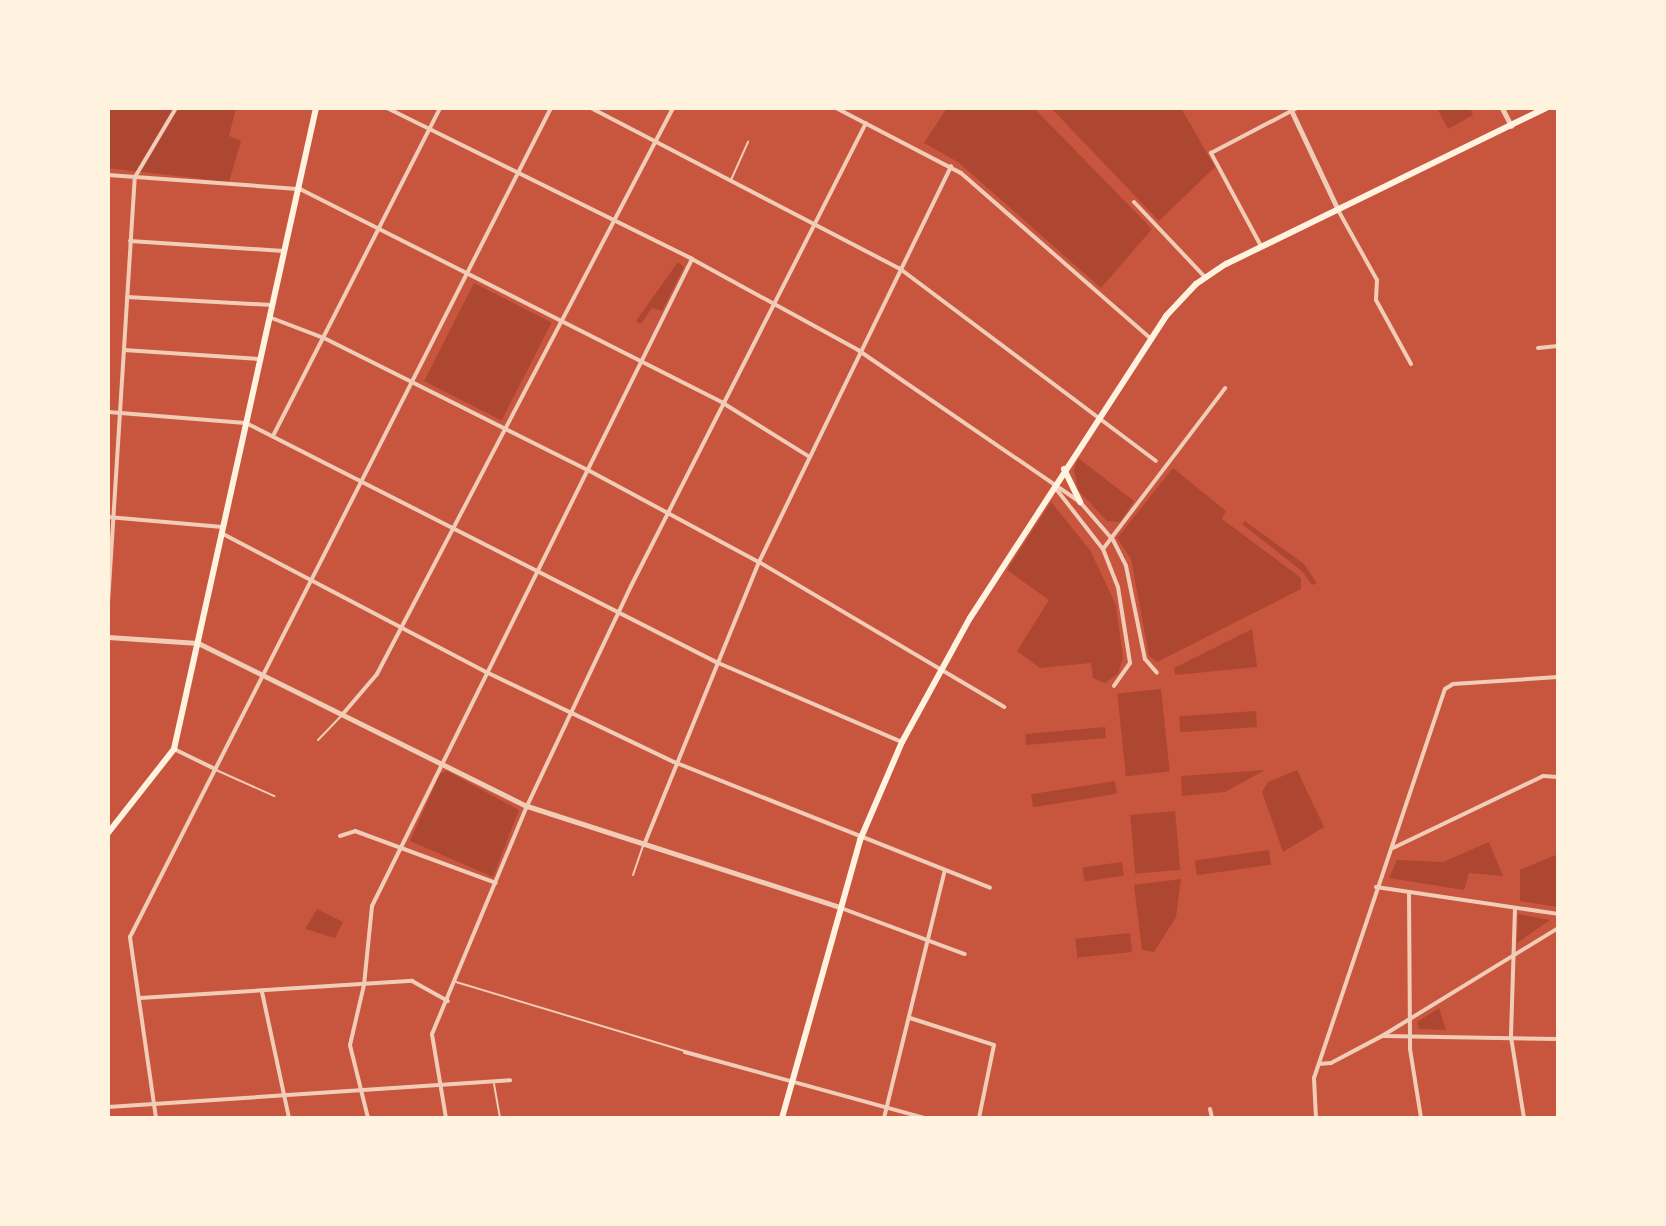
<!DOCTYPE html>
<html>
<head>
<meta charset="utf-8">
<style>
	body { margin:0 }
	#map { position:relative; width:1666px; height:1226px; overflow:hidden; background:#c8553d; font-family:"PT Sans Narrow",sans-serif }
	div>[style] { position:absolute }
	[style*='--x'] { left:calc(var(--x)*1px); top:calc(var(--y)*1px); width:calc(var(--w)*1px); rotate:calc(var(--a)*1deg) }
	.green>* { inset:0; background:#ae4732; transform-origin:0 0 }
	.service>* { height:2px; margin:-1px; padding:0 1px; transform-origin:1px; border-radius:1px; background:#f1ccb7 }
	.minor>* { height:4px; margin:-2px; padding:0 2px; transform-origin:2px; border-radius:2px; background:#f1ccb7 }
	.tertiary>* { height:5px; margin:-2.5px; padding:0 2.5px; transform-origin:2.5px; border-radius:2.5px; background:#f1ccb7 }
	.secondary>* { height:6px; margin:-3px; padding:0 3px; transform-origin:3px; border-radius:3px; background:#fff3e0 }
	.primary>* { height:6px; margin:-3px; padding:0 3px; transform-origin:3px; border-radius:3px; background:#fff3e0 }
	span { translate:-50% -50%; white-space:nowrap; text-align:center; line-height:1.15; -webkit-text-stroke:8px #fff3e0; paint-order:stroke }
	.frame { position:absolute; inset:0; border:110px solid #fff3e0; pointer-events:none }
</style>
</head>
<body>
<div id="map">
	<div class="green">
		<i style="clip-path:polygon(108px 108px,236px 108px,229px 136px,241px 141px,229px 182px,108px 168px)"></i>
		<i style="clip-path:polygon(947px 108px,1034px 108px,1152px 229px,1101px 288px,958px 162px,924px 143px)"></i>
		<i style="clip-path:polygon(1051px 108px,1181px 108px,1215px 167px,1159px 221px)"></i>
		<i style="clip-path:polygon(1437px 108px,1470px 108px,1473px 115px,1448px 129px)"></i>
		<i style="clip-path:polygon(678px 262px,684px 267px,662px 311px,652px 308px,641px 324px,636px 321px)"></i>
		<i style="left:474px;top:283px;width:87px;height:110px;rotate:27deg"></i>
		<i style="clip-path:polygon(1078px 458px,1134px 501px,1120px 522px,1107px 521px,1078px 490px,1074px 470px)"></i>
		<i style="clip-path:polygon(1173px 468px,1226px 511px,1222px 519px,1301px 578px,1301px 589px,1157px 662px,1149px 656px,1131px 559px,1117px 538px)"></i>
		<i style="clip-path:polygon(1051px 502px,1090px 550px,1116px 605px,1123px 658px,1118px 674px,1105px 683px,1093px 678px,1091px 663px,1040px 668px,1017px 651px,1049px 600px,1007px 570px)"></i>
		<i style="clip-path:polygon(1245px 521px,1304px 564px,1317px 583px,1312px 585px,1303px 572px,1242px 524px)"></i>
		<i style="clip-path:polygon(1252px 629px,1257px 667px,1175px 675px,1174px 668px)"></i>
		<i style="left:1161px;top:689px;width:83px;height:44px;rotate:84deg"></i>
		<i style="left:1256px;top:711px;width:16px;height:77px;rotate:86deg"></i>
		<i style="left:1105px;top:727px;width:11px;height:80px;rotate:85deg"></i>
		<i style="clip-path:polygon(1265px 770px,1225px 792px,1182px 796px,1181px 776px)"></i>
		<i style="clip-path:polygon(1297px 770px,1324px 827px,1283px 852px,1262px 792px,1268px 782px)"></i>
		<i style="clip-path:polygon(447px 771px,519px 810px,493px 877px,410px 841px,440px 774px)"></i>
		<i style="left:1115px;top:781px;width:13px;height:85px;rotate:81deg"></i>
		<i style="left:1175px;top:811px;width:59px;height:45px;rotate:85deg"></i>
		<i style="clip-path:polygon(1489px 842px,1503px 876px,1469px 873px,1464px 890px,1389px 878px,1397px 860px,1443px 862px)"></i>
		<i style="left:1269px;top:850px;width:15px;height:75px;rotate:82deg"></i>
		<i style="clip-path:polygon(1558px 854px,1558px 907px,1520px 901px,1520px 870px)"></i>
		<i style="left:1122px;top:862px;width:14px;height:40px;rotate:82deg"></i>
		<i style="clip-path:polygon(1181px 879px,1176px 917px,1154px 952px,1142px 950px,1134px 885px)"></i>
		<i style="clip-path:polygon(317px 909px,343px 922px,335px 938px,305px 929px)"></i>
		<i style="clip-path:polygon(1518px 914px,1550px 920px,1517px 943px)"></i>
		<i style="left:1130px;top:933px;width:19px;height:55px;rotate:84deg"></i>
		<i style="clip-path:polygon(1439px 1008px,1446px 1030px,1419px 1029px,1417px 1022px)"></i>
	</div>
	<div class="service">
		<i style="--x:731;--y:180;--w:42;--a:-65.9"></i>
		<i style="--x:318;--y:740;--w:33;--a:-46"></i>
		<i style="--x:216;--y:770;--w:64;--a:24.1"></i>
		<i style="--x:633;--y:875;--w:31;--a:-71"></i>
		<i style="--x:456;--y:982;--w:239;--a:16.8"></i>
		<i style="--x:494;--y:1084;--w:35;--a:80"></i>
	</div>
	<div class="minor">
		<i style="--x:387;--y:108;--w:340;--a:26.3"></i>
		<i style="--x:692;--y:259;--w:189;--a:28.7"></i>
		<i style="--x:858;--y:350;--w:269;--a:34.4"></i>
		<i style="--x:1080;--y:502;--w:50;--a:49"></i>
		<i style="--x:1113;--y:540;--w:29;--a:63"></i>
		<i style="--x:1126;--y:566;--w:95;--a:78.5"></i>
		<i style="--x:1145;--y:659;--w:18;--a:49"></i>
		<i style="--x:591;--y:108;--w:347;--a:27.5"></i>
		<i style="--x:899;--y:268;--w:321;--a:36.9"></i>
		<i style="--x:836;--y:108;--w:141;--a:27.5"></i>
		<i style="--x:961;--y:173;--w:252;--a:41.1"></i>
		<i style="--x:108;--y:175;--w:193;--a:4.2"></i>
		<i style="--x:300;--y:189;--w:474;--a:26.8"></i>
		<i style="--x:723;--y:403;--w:100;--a:31.9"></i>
		<i style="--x:1134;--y:202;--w:103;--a:46.6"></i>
		<i style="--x:1338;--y:210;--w:80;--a:60.9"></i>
		<i style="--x:1377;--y:280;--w:20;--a:93"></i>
		<i style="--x:1376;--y:300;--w:73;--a:61.3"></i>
		<i style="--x:130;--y:241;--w:154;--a:3.7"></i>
		<i style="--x:1261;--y:246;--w:106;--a:-118.3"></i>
		<i style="--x:1211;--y:153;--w:97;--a:-27.6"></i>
		<i style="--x:127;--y:297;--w:145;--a:3.2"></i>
		<i style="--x:269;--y:317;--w:59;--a:20.9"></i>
		<i style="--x:324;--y:338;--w:293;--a:26.6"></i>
		<i style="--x:586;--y:469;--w:196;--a:28.3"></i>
		<i style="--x:759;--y:562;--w:285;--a:30.6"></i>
		<i style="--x:1538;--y:348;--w:20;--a:-6"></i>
		<i style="--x:124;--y:350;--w:137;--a:3.8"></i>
		<i style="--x:108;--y:412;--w:138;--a:4.6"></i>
		<i style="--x:246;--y:423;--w:527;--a:26.95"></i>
		<i style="--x:716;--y:662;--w:202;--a:23.3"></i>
		<i style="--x:274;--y:434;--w:366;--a:-63"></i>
		<i style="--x:1057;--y:490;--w:75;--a:52.1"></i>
		<i style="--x:1103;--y:549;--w:41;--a:68.5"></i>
		<i style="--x:1118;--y:587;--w:77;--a:81"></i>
		<i style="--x:1130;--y:663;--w:28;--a:125"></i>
		<i style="--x:108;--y:517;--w:115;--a:5"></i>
		<i style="--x:223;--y:534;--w:297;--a:27.7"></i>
		<i style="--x:486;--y:672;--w:208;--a:25.6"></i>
		<i style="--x:674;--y:762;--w:340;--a:21.7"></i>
		<i style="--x:1103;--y:549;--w:202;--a:-52.8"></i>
		<i style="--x:108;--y:603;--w:427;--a:-86.4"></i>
		<i style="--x:135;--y:177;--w:80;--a:-59.3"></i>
		<i style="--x:342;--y:715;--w:54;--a:-49.5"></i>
		<i style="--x:377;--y:674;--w:639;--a:-62.39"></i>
		<i style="--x:174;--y:749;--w:46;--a:26"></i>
		<i style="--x:340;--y:836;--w:16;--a:-18"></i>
		<i style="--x:355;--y:831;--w:150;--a:20.2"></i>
		<i style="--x:644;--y:845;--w:305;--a:-67.9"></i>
		<i style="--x:759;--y:562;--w:440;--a:-64.1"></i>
		<i style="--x:1393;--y:848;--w:166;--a:-25.6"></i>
		<i style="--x:1543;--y:776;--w:15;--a:4"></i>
		<i style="--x:1376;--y:887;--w:184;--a:8.4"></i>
		<i style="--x:1409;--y:894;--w:155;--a:89.6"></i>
		<i style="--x:1410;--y:1049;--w:70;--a:80.9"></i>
		<i style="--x:841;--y:908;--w:132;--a:20.4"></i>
		<i style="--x:1515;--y:908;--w:129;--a:91.8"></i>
		<i style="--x:1511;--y:1037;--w:82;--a:80.9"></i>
		<i style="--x:262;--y:992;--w:129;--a:77.9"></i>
		<i style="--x:140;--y:998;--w:273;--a:-3.6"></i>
		<i style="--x:412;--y:981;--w:41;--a:29.1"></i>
		<i style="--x:910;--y:1018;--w:88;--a:17.8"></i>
		<i style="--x:994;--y:1045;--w:75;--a:101.6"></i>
		<i style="--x:1384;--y:1036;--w:174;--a:1"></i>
		<i style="--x:685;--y:1052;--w:249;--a:15.4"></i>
		<i style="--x:1319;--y:1064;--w:12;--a:-5"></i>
		<i style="--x:1331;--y:1063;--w:58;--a:-27.9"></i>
		<i style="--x:1382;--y:1036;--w:206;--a:-31.5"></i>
		<i style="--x:108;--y:1107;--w:403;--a:-3.8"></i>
		<i style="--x:1210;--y:1109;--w:9;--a:77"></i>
		<i style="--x:156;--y:1118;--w:183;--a:-98.2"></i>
		<i style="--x:130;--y:937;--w:930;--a:-63.08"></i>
		<i style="--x:368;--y:1118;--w:75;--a:-103.9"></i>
		<i style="--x:350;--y:1045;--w:62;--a:-76.9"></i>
		<i style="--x:364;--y:985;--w:79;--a:-84.2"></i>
		<i style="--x:372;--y:906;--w:722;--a:-63.68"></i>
		<i style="--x:446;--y:1118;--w:85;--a:-99.5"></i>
		<i style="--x:432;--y:1034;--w:247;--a:-67.4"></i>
		<i style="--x:527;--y:806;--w:243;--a:-64.7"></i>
		<i style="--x:631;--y:586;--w:519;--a:-63.09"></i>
		<i style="--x:884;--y:1118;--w:255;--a:-76.2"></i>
		<i style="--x:1316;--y:1118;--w:40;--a:-92.9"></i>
		<i style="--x:1314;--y:1078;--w:410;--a:-71.4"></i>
		<i style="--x:1445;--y:689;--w:9;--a:-32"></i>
		<i style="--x:1453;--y:684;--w:105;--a:-3.8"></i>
	</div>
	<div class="tertiary">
		<i style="--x:1290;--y:108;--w:113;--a:64.8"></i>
		<i style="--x:1502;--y:108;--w:20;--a:63"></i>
		<i style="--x:108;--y:637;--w:90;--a:3.8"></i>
		<i style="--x:198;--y:643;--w:367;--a:26.4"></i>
		<i style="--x:527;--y:806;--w:328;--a:17.9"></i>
	</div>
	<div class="secondary">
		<i style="--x:108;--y:833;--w:107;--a:-51.8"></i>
		<i style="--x:174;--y:749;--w:657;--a:-77.51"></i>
	</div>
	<div class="primary">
		<i style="--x:1064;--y:469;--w:37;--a:64"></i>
		<i style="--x:782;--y:1118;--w:289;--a:-74.3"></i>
		<i style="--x:860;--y:840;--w:107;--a:-66.8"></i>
		<i style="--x:902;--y:742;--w:141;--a:-61.3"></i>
		<i style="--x:970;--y:618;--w:360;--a:-57"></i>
		<i style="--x:1166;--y:316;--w:44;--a:-46.8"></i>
		<i style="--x:1196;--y:284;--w:36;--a:-34"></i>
		<i style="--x:1226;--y:264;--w:356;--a:-26"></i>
	</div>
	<div class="frame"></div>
</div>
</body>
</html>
